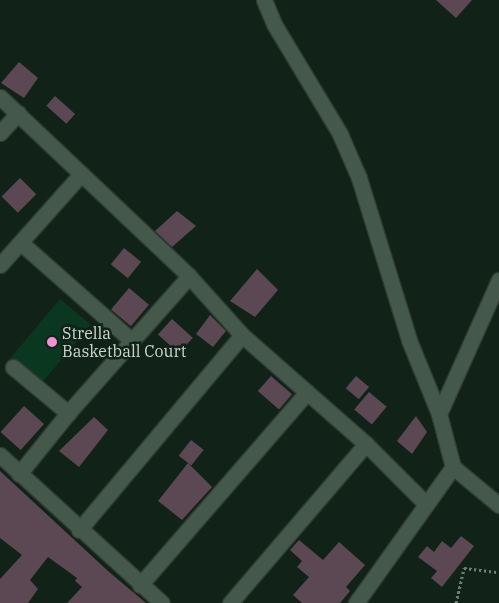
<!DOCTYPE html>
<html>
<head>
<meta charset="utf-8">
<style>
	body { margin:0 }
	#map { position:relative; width:499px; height:603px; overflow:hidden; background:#112218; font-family:"IBM Plex Serif",serif }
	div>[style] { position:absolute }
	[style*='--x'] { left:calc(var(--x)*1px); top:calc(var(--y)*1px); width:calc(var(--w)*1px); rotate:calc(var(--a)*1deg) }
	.green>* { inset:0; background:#093720; transform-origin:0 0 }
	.building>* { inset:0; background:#5b4853; transform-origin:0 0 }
	.path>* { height:3px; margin-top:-1.5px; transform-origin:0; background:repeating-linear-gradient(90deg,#707e75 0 2.5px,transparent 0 5px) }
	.roads { filter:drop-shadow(1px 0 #313c34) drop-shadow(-1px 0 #313c34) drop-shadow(0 1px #313c34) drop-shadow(0 -1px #313c34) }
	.minor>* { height:15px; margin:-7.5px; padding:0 7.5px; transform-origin:7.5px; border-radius:7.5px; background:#45584c }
	.dots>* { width:14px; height:14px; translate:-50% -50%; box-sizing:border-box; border:2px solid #112218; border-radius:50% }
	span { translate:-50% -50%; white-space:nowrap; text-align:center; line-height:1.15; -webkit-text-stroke:5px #112218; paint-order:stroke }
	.poi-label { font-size:16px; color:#cbd6ce }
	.left { translate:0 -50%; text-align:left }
</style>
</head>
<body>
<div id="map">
	<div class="green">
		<i style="left:60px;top:299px;width:40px;height:77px;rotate:40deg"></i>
	</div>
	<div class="building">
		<i style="clip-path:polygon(436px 0,472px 0,456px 18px)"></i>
		<i style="clip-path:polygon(19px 62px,38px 78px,24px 98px,1px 83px)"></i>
		<i style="left:55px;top:96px;width:27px;height:13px;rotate:42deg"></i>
		<i style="left:20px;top:178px;width:23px;height:26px;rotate:45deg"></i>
		<i style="clip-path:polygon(177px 211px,196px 226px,172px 247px,155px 231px)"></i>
		<i style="left:124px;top:248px;width:22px;height:21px;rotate:39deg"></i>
		<i style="clip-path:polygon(257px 269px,278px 290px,255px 317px,230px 301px)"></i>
		<i style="left:129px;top:288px;width:26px;height:28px;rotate:40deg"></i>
		<i style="clip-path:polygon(210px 315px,226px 331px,213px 347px,196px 334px)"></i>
		<i style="left:172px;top:319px;width:28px;height:21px;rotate:42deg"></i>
		<i style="left:271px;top:376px;width:28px;height:20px;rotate:41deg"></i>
		<i style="left:356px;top:376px;width:17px;height:16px;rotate:40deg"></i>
		<i style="left:369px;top:392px;width:23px;height:23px;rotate:40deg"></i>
		<i style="left:24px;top:406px;width:27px;height:35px;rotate:42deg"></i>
		<i style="clip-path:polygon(416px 416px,427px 432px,412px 454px,397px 441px)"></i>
		<i style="clip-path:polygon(94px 417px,108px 430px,79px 467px,59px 451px)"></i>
		<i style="left:191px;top:440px;width:16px;height:20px;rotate:38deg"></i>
		<i style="clip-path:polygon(188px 463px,212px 487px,182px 520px,158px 501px)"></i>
		<i style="clip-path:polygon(0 471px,108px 571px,146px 603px,67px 603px,82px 587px,75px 581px,77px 578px,48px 557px,30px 580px,38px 589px,28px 603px,0 603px,0 579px,22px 555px,0 538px)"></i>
		<i style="clip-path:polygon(461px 536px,474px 546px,442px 587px,431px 578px,437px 571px,418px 557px,427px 546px,434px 552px,442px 541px,451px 548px)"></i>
		<i style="clip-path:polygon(299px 540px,323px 560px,339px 542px,365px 565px,346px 587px,350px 591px,340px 603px,302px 603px,293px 595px,309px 577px,297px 567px,302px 561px,290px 550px)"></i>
	</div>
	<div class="path">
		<i style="--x:456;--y:603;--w:36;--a:-77"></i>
		<i style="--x:464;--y:568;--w:35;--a:7"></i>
	</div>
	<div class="roads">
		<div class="minor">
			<i style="--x:264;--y:0;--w:26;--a:67"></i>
			<i style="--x:274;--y:24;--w:128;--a:59"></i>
			<i style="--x:340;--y:134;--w:48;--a:66.6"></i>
			<i style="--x:359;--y:178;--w:170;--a:72.8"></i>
			<i style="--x:409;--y:340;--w:80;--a:67.9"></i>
			<i style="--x:439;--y:414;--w:55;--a:75.2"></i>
			<i style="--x:0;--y:97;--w:260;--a:43.4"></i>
			<i style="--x:189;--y:276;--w:79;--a:48.1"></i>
			<i style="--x:242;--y:335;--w:165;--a:41.3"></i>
			<i style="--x:366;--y:444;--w:85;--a:45"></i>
			<i style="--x:0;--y:133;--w:27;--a:-48"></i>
			<i style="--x:21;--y:243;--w:148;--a:41.4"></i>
			<i style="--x:0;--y:265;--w:122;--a:-48.3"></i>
			<i style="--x:13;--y:367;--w:72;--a:39.9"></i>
			<i style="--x:439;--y:414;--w:147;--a:-65.9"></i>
			<i style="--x:0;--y:455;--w:219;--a:42.4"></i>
			<i style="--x:453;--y:467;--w:60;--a:39.6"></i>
			<i style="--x:19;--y:474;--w:78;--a:-51.2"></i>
			<i style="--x:68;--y:413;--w:183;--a:-48.5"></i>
			<i style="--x:79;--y:530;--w:254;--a:-50.1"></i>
			<i style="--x:140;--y:585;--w:255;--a:-49.1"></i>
			<i style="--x:230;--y:603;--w:209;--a:-49.5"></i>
			<i style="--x:356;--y:603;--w:167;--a:-54.5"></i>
		</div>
	</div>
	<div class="dots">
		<i style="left:52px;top:342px;background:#f491d3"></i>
	</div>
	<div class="poi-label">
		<span class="left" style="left:62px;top:342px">Strella<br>Basketball Court</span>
	</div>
</div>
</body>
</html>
